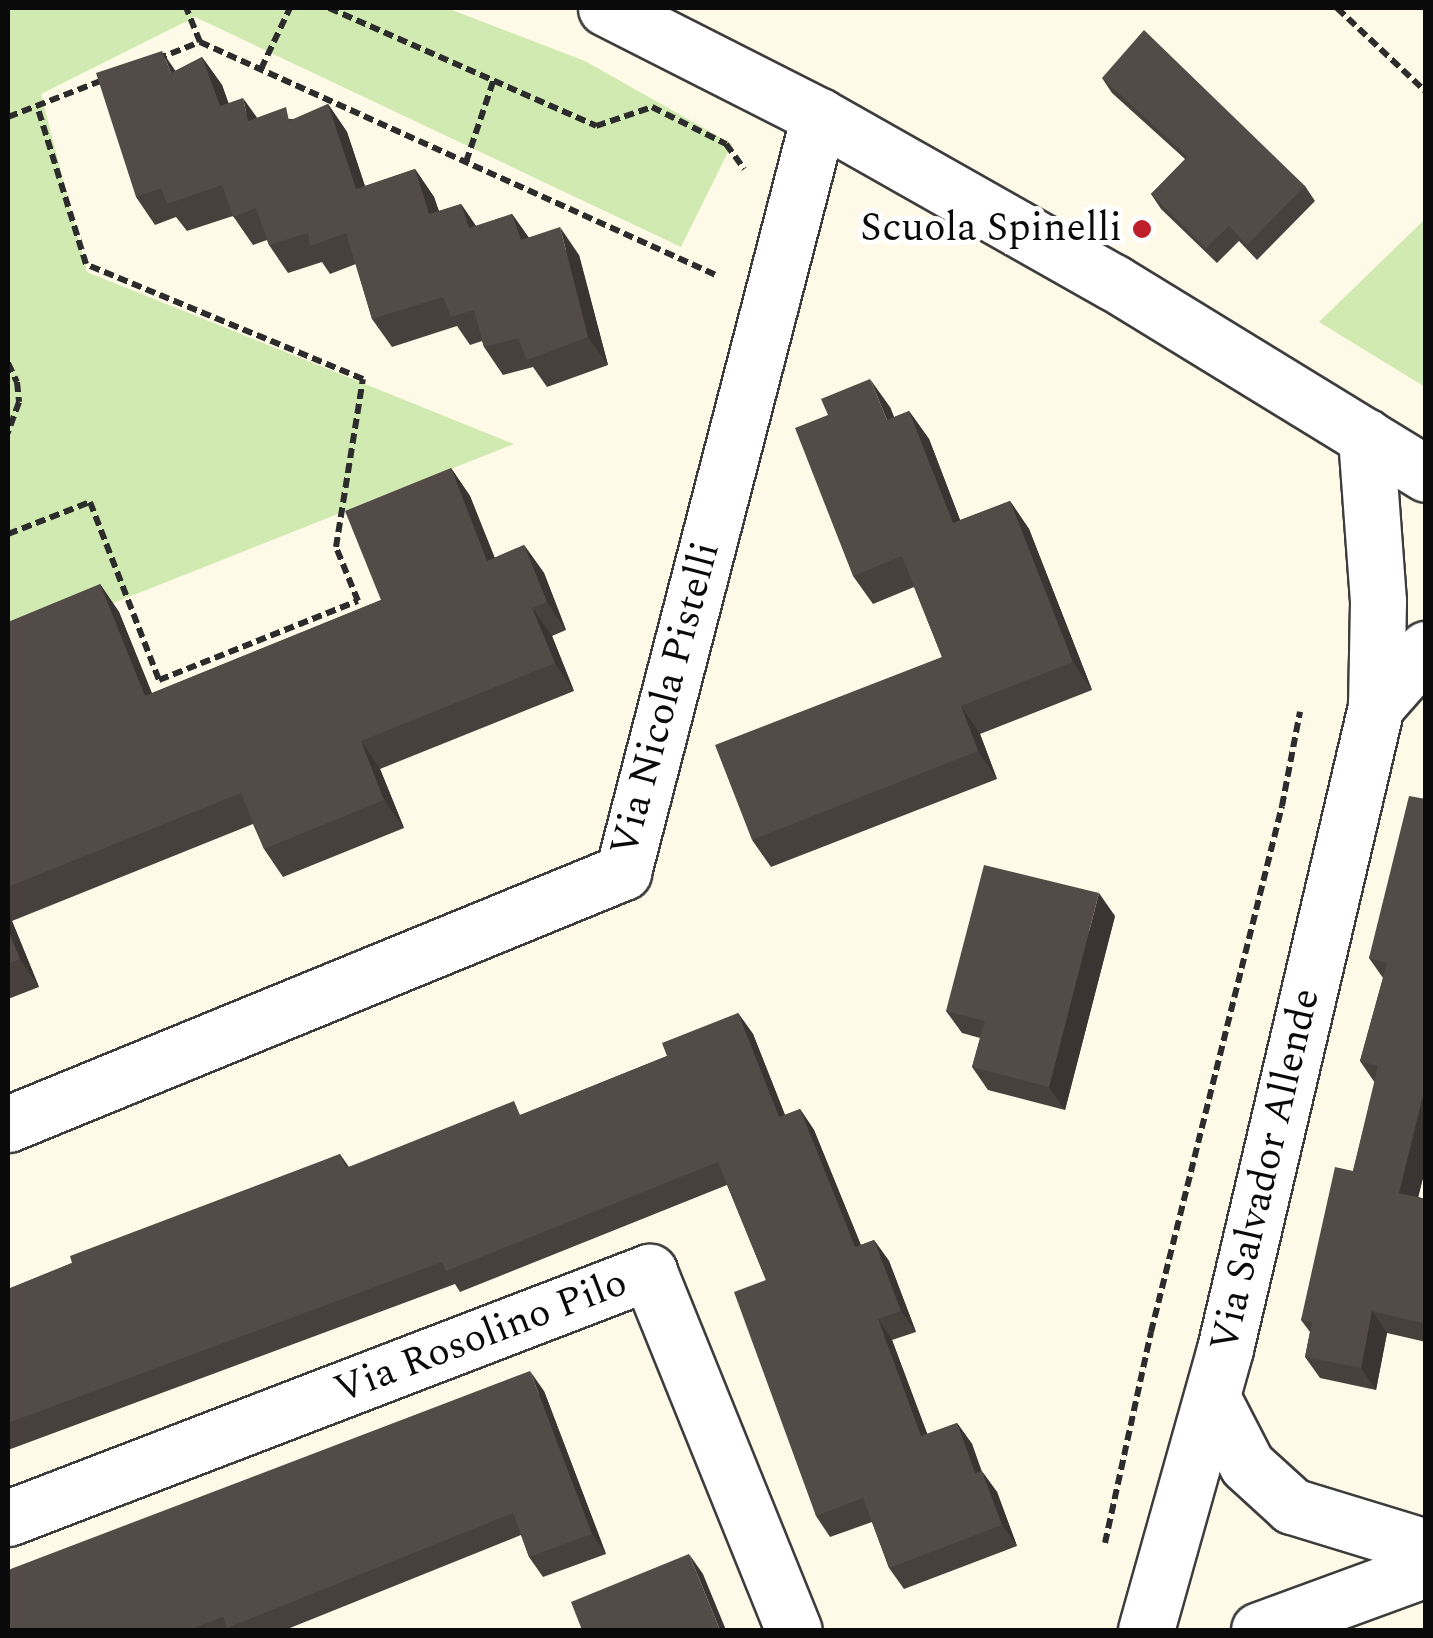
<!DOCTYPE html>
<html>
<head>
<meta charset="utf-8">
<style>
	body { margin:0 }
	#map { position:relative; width:1433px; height:1638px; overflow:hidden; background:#fffae8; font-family:Spectral,serif }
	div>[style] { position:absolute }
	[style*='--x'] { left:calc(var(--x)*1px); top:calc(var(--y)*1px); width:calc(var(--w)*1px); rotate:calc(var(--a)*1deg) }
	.green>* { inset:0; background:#d1eab1 }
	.path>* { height:6px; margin-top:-3px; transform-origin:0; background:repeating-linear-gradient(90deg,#2c2c2c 0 10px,transparent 0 15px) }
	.roads { filter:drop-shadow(2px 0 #3d3d3d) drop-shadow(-2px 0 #3d3d3d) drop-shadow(0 2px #3d3d3d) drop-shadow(0 -2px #3d3d3d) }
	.minor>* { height:55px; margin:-27.5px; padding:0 27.5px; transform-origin:27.5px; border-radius:27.5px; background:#fff }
	.wall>* { inset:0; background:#47403d }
	.shaded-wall>* { inset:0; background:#3a3432 }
	.building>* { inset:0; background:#534b47 }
	.dots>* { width:28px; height:28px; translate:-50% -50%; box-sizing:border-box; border:5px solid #fff; border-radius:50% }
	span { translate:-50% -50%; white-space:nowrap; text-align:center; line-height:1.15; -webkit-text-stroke:10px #fff; paint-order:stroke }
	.poi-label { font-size:40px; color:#0a0a0a }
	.right { translate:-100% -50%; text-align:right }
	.street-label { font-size:40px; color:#0a0a0a }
	.frame { position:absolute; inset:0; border:10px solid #0a0a0a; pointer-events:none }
</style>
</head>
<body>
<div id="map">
	<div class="green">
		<i style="clip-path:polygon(8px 8px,447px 8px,585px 61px,732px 144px,681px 247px,195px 17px,41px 94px,87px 272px,514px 444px,8px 645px)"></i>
		<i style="clip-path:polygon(1425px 219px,1425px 387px,1319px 322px)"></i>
	</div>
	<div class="path">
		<i style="--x:329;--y:8;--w:292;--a:23.8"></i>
		<i style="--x:596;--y:126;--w:59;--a:-18.7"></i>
		<i style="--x:652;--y:107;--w:83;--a:26.6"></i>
		<i style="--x:726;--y:144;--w:31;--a:54"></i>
		<i style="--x:1337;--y:8;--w:122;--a:43.3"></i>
		<i style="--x:200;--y:42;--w:566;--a:24.3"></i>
		<i style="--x:157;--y:59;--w:46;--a:-21.6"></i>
		<i style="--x:200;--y:42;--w:37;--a:-112"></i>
		<i style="--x:261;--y:69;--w:68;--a:-64.6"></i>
		<i style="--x:8;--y:117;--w:102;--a:-21.3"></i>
		<i style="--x:466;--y:162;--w:88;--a:-71.4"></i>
		<i style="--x:8;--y:363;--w:21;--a:65"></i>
		<i style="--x:17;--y:382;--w:20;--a:84"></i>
		<i style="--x:19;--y:402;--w:33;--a:110"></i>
		<i style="--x:8;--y:534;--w:88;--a:-21.3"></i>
		<i style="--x:90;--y:502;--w:191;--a:68.8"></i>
		<i style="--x:159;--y:680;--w:214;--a:-21.7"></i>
		<i style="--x:358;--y:601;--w:58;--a:-112.2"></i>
		<i style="--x:336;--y:547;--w:170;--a:-80.9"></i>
		<i style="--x:363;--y:379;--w:300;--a:-157.5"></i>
		<i style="--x:86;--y:264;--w:165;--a:-107.2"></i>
		<i style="--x:1105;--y:1543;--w:216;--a:-77.7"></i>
		<i style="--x:1151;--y:1332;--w:542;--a:-76.02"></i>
		<i style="--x:1282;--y:806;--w:96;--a:-79.2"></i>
	</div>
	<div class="roads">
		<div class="minor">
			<i style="--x:606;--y:8;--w:239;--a:26.9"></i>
			<i style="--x:819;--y:116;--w:338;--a:29.5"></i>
			<i style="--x:1113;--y:282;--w:367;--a:31.5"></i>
			<i style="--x:1376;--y:706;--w:76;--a:-48.7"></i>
			<i style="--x:8;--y:1124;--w:665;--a:-22.28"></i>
			<i style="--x:623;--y:872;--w:781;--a:-75.47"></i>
			<i style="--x:1212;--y:1397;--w:76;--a:62.8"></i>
			<i style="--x:1247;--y:1465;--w:61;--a:42.3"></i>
			<i style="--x:1292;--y:1506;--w:140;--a:17"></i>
			<i style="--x:8;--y:1518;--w:687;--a:-21"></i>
			<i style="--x:649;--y:1272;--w:386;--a:68"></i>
			<i style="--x:1146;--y:1630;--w:292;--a:-74.3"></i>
			<i style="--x:1225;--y:1349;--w:660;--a:-76.78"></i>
			<i style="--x:1376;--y:706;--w:105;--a:-88.9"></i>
			<i style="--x:1378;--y:601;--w:165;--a:-94.2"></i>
			<i style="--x:1259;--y:1630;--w:178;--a:-20.1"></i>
		</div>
	</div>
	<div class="wall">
		<i style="clip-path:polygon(202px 57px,222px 85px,228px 103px,257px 118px,294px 119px,328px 104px,347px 132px,365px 186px,415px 169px,434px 197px,439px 211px,461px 204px,476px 226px,512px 214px,528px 237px,579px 255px,608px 365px,547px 387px,533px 367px,503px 375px,484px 347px,482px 341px,470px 345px,457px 326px,392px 347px,372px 319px,356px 264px,330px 274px,322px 262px,288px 273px,269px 245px,267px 240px,253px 245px,233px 216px,187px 231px,176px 217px,155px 225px,136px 197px,175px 71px)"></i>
		<i style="clip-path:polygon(1102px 78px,1305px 186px,1315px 201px,1257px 260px,1239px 241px,1217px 263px,1161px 209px,1151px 194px,1185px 159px,1112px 93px)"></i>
		<i style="clip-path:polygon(890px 407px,894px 417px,909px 411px,929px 439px,960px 520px,1010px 501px,1029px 529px,1092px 690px,980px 734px,997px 779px,771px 867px,752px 840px,942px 657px,914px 587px,873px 604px,853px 576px)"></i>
		<i style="clip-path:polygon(451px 468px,470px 496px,494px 558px,524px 545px,544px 573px,566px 630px,552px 636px,574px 691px,380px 769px,404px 828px,283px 877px,264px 849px,253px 824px,12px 921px,39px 987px,8px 999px,8px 752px,10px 751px,100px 584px,119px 612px,152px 693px,381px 600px)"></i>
		<i style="clip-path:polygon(1426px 799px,1426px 1166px,1418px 1197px,1426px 1199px,1426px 1342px,1387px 1333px,1376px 1390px,1320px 1378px,1305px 1357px,1310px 1332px,1301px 1320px,1353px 1171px,1375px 1083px,1360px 1061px,1383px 978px,1369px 958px)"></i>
		<i style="clip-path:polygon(1115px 916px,1065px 1110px,988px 1090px,972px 1067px,980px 1038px,962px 1033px,946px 1011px)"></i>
		<i style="clip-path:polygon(738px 1013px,753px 1034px,785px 1115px,800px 1109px,814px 1130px,861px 1245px,874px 1240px,889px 1261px,916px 1332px,892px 1340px,927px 1434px,957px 1423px,972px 1444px,981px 1471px,997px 1492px,1017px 1546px,904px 1589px,889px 1568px,872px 1522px,830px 1537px,816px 1516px,766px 1280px,727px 1185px,460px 1292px,455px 1284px,8px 1450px,8px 1289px,340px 1154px,349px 1167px,523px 1114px,667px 1056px)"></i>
		<i style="clip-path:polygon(544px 1391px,606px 1554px,543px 1577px,529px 1557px,521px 1535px,285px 1630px,8px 1630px)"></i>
	</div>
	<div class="shaded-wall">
		<i style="clip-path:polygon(162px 51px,181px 79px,171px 73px)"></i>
		<i style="clip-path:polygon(202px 57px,222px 85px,240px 134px,220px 106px)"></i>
		<i style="clip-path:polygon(243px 98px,263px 126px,248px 121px)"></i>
		<i style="clip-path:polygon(328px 104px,347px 132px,375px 217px,356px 189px)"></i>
		<i style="clip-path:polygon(415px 169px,434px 197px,449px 242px,429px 214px)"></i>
		<i style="clip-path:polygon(461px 204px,480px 232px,469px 228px)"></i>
		<i style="clip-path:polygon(512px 214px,532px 242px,521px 240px)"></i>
		<i style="clip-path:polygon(560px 227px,579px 255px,608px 365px,588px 337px)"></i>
		<i style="clip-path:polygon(870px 379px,890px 407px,906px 448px,887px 420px)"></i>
		<i style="clip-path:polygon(909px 411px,929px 439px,972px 551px,953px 523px)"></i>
		<i style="clip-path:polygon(451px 468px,470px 496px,507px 588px,487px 561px)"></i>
		<i style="clip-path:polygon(1010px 501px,1029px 529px,1092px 690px,1073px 662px)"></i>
		<i style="clip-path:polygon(524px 545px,544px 573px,566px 630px,547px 602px)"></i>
		<i style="clip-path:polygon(100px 584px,119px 612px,164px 724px,145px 696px)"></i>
		<i style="clip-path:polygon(532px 608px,552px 636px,574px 691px,555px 663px)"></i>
		<i style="clip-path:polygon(961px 706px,980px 734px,997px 779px,978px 751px)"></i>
		<i style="clip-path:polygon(361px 741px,380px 769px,404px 828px,384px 800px)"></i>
		<i style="clip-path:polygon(1099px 893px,1115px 916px,1065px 1110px,1049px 1087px)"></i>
		<i style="clip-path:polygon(8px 914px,12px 921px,39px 987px,20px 959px,8px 930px)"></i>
		<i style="clip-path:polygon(738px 1013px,753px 1034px,794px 1138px,779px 1117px)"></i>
		<i style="clip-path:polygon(1426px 1083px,1426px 1166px,1414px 1214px,1399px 1193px)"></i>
		<i style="clip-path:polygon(800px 1109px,814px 1130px,870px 1268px,855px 1247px)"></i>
		<i style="clip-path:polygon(874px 1240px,889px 1261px,916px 1332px,901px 1311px)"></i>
		<i style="clip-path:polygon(1372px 1311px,1387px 1333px,1376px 1390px,1361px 1368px)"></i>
		<i style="clip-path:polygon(878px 1319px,892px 1340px,936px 1457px,921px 1436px)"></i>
		<i style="clip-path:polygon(530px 1371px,544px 1391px,606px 1554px,592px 1534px)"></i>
		<i style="clip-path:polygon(957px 1423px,972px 1444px,990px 1494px,975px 1473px)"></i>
		<i style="clip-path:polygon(982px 1471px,997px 1492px,1017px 1546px,1002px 1525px)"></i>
		<i style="clip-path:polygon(689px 1554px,703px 1574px,726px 1630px,720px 1630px)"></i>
	</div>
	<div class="building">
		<i style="clip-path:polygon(1144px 30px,1305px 186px,1247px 245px,1229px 226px,1206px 248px,1151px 194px,1188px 157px,1102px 78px)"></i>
		<i style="clip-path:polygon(162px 51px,171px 73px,202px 57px,220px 106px,243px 98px,248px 121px,286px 107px,289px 121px,328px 104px,356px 189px,415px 169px,429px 214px,461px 204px,469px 228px,512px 214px,521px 240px,560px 227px,588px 337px,527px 360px,518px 338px,484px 347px,474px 310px,451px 317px,443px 297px,372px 319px,346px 233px,310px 246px,308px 233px,269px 245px,256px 208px,233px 217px,222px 185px,167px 204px,161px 188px,136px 197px,96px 73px)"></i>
		<i style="clip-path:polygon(870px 379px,887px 420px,909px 411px,953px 523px,1010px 501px,1073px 662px,961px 706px,978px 751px,752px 840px,715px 745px,942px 657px,902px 556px,853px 576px,795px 428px,828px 415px,821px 399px)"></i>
		<i style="clip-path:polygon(451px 468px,487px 561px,524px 545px,547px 602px,532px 608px,555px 663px,361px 741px,384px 800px,264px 849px,241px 793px,8px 887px,8px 752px,10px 751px,8px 744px,8px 622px,100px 584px,145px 696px,381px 600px,345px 511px)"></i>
		<i style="clip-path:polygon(1409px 796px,1426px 799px,1426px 1083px,1399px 1193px,1426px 1199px,1426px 1324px,1372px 1311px,1361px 1368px,1305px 1357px,1312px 1322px,1301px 1320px,1335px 1167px,1353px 1171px,1378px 1066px,1360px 1061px,1387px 963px,1369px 958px)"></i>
		<i style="clip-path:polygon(984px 865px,1099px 893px,1049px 1087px,972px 1067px,985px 1021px,946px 1011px)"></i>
		<i style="clip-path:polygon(8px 930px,20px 959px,8px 964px)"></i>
		<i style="clip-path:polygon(738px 1013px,779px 1117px,800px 1109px,855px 1247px,874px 1240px,901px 1311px,878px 1319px,921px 1436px,957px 1423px,975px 1473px,982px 1471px,1002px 1525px,889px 1568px,863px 1498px,816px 1516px,734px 1292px,766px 1280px,718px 1162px,446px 1271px,442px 1262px,8px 1423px,8px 1289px,72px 1263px,70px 1256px,340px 1154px,346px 1168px,514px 1101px,520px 1115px,667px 1056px,662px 1043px)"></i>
		<i style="clip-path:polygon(530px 1371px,592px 1534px,529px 1557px,513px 1513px,227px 1628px,223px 1617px,189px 1630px,8px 1630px,8px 1570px)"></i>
		<i style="clip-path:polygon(689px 1554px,720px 1630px,582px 1630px,571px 1602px)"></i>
	</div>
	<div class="dots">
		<i style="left:1142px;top:229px;background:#bf1e2b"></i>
	</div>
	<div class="poi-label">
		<span class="right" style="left:1122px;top:229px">Scuola Spinelli</span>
	</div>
	<div class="street-label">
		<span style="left:666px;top:699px;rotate:-75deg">Via Nicola Pistelli</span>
		<span style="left:1266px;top:1170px;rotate:-77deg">Via Salvador Allende</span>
		<span style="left:481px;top:1337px;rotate:-21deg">Via Rosolino Pilo</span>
	</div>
	<div class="frame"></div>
</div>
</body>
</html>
